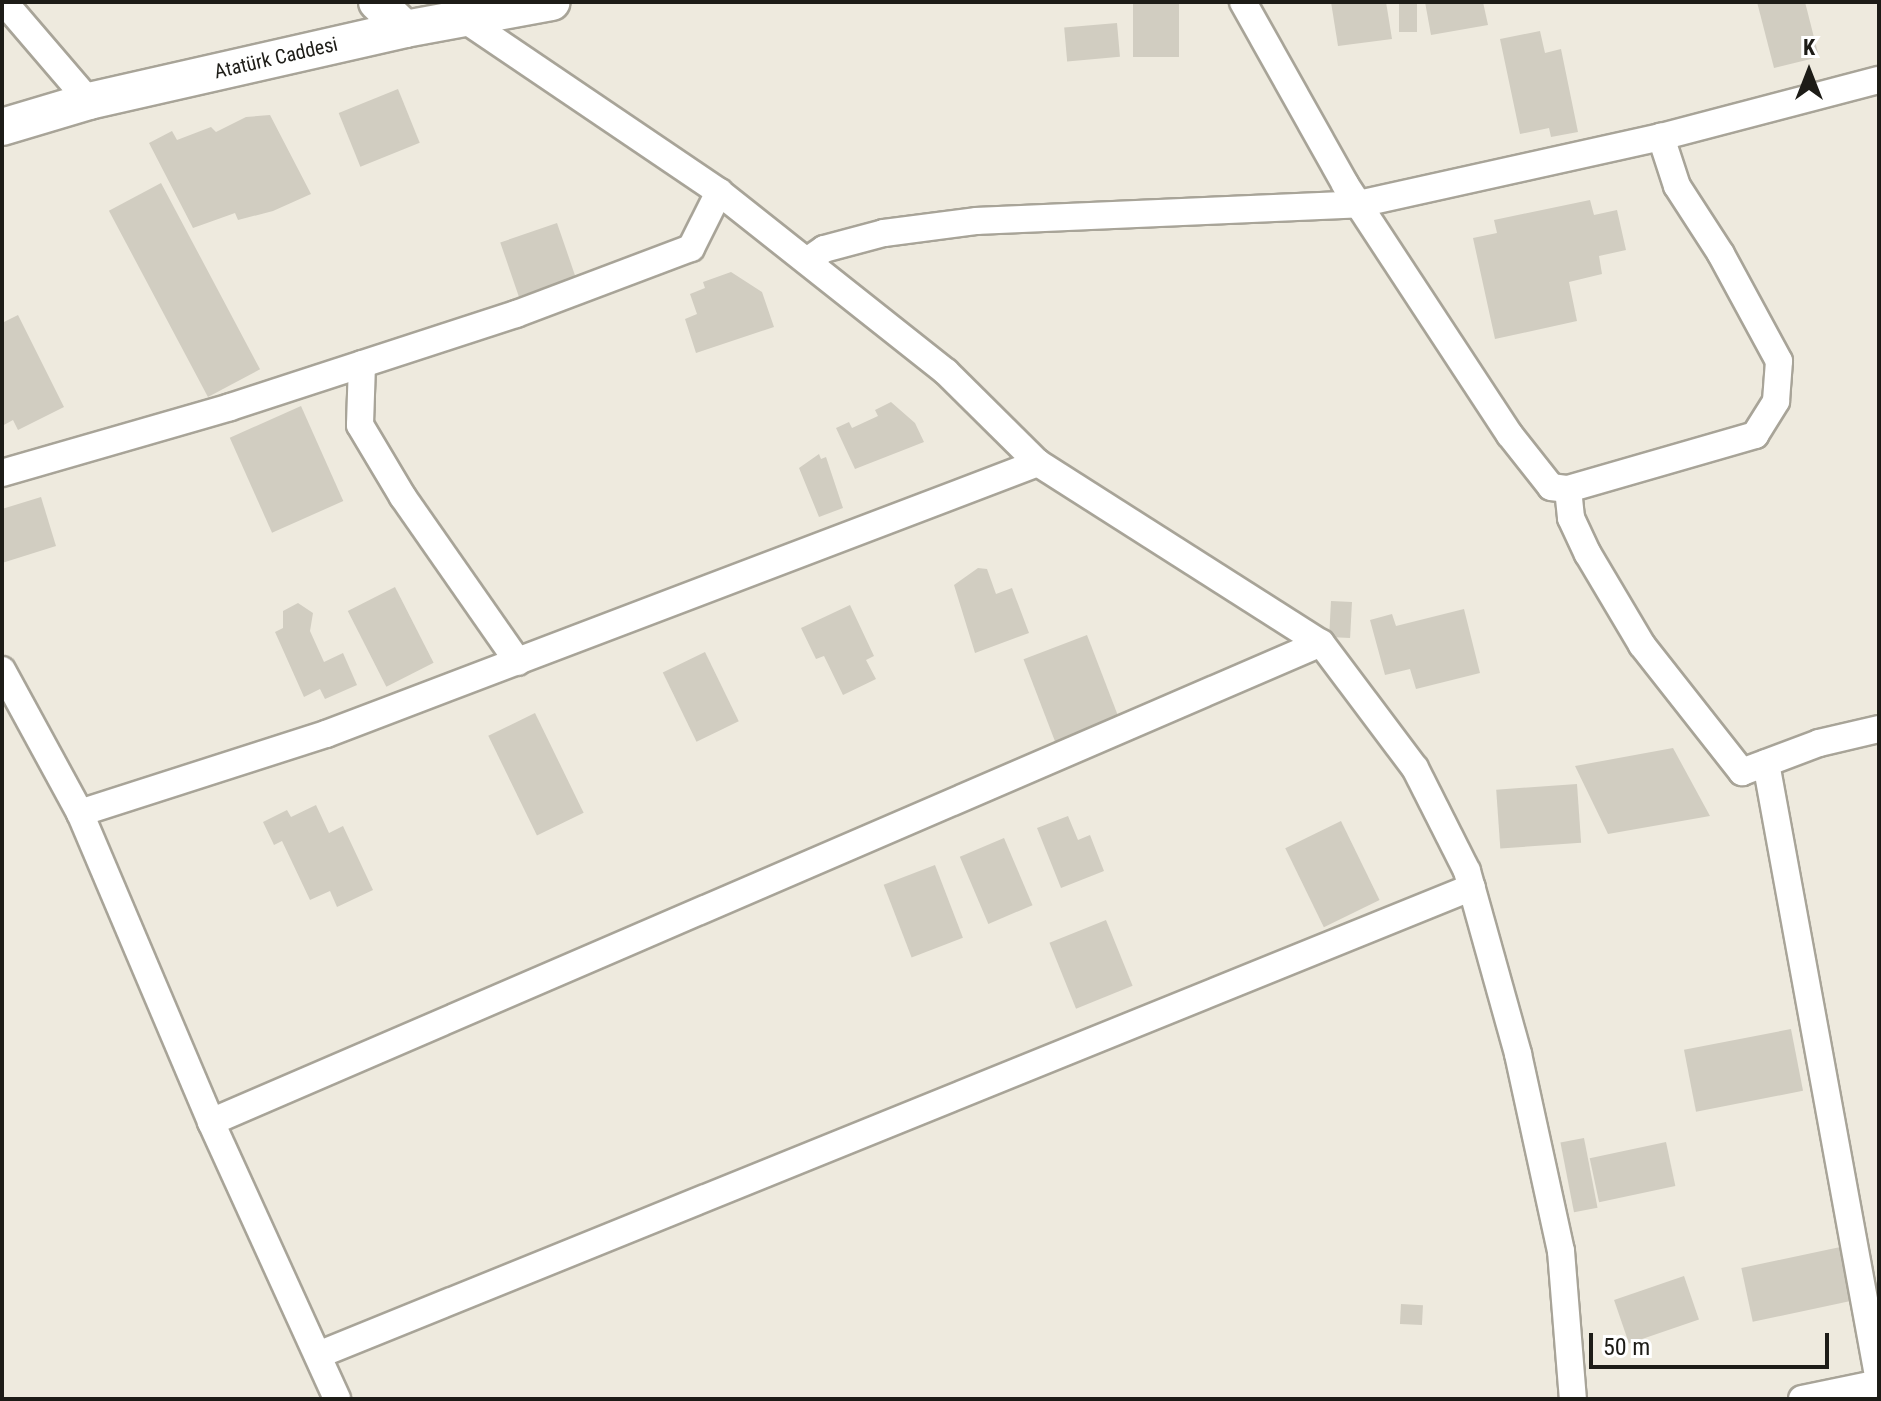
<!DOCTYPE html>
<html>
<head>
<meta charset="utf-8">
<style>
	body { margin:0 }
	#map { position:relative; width:1881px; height:1401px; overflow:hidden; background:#eeeade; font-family:"Roboto Condensed",sans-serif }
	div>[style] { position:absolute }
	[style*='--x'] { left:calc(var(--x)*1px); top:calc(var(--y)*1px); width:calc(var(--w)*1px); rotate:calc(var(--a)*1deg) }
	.building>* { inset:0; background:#d1cdc1; transform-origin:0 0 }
	.roads { filter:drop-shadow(2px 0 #a8a498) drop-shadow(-2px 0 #a8a498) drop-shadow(0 2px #a8a498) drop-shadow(0 -2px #a8a498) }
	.street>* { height:26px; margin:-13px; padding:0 13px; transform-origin:13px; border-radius:13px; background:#fff }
	.secondary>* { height:36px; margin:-18px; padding:0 18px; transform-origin:18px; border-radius:18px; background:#fff }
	span { translate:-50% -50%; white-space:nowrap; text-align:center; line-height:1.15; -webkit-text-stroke:6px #fff; paint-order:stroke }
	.street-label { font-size:20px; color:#1d1c17 }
	.frame { position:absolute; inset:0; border:4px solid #1d1c17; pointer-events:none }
	.north { position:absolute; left:1769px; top:32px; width:80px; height:80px; -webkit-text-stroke:6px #fff; paint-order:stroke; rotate:0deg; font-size:22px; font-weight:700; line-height:32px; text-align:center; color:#1d1c17 }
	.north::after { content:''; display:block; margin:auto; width:28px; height:36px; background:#1d1c17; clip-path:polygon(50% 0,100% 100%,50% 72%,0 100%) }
	.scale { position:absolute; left:1589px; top:1333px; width:240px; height:36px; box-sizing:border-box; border:4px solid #1d1c17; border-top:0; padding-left:10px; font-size:24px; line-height:28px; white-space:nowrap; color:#1d1c17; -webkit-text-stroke:6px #fff; paint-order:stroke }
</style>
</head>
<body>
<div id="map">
	<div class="building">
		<i style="left:1133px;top:2px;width:46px;height:55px"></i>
		<i style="clip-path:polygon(1331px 2px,1386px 2px,1392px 39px,1338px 46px)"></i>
		<i style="left:1399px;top:2px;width:18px;height:30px"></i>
		<i style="clip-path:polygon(1425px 2px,1483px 2px,1488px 25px,1431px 35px)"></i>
		<i style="clip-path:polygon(1757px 2px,1805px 2px,1819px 57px,1774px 68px)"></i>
		<i style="left:1117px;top:23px;width:34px;height:53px;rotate:85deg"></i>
		<i style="clip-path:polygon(1540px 31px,1545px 53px,1561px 49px,1578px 132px,1551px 137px,1549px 128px,1520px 134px,1500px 39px)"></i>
		<i style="left:398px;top:89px;width:58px;height:64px;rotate:68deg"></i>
		<i style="clip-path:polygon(270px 115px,311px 194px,273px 211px,238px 220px,235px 213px,193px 228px,149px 143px,172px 131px,177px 140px,211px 127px,216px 132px,246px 117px)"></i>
		<i style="left:161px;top:183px;width:211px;height:59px;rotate:62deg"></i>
		<i style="clip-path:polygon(1590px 200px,1594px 215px,1617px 210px,1626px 250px,1599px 256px,1602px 274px,1569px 282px,1577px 321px,1495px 339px,1473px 238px,1497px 233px,1494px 220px)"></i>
		<i style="left:557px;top:223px;width:57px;height:60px;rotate:71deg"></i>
		<i style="clip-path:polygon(731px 272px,762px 292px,774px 327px,696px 353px,685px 319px,697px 314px,690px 294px,705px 288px,703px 282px)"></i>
		<i style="clip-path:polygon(18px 315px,64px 407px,18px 430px,13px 420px,2px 426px,2px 323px)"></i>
		<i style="clip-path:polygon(891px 402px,915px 423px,924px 442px,855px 469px,836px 428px,849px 422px,852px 428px,878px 416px,875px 410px)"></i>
		<i style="left:301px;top:406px;width:104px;height:78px;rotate:66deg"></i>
		<i style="clip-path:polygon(819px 454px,821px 459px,826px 457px,843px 508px,819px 517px,799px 468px)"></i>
		<i style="clip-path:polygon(41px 497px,56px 546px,2px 563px,2px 509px)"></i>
		<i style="clip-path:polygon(978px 568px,987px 569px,996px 594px,1012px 588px,1029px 633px,975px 653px,954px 585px)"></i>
		<i style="left:395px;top:587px;width:85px;height:53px;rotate:63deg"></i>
		<i style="left:1331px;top:601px;width:21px;height:36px;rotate:3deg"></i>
		<i style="clip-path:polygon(298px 603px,313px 613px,310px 631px,324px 662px,343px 653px,357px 685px,325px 699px,320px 689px,304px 697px,275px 632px,283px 628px,283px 611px)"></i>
		<i style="clip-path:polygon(850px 605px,874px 656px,866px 660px,876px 679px,843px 695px,824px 656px,816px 659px,801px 628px)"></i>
		<i style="clip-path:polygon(1464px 609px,1480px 673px,1416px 689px,1410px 669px,1385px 675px,1370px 620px,1392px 614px,1396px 626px)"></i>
		<i style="left:1087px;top:635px;width:91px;height:68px;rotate:69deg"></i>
		<i style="left:705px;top:652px;width:77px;height:47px;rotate:64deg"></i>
		<i style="left:535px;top:713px;width:111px;height:52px;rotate:64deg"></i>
		<i style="clip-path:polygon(1673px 748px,1710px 816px,1608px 834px,1575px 766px)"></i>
		<i style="left:1577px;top:784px;width:59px;height:81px;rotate:86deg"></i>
		<i style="clip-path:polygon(316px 805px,329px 833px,343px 826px,373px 890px,337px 907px,330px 891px,310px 900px,282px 841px,274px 845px,263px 822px,287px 810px,291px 817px)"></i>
		<i style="clip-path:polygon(1068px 816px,1078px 840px,1090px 835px,1104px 871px,1061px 888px,1037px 828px)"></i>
		<i style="left:1341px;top:821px;width:88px;height:62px;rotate:64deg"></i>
		<i style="left:1004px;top:838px;width:73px;height:48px;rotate:67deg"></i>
		<i style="left:935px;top:865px;width:78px;height:55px;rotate:69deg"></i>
		<i style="left:1106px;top:920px;width:71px;height:61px;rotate:68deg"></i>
		<i style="left:1791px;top:1029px;width:63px;height:109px;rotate:79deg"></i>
		<i style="left:1584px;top:1138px;width:71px;height:24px;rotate:79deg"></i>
		<i style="left:1666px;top:1142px;width:45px;height:78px;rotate:78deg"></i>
		<i style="left:1845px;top:1246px;width:55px;height:106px;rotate:78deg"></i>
		<i style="left:1684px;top:1276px;width:46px;height:74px;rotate:71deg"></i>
		<i style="left:1401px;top:1304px;width:22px;height:20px;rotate:3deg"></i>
	</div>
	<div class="roads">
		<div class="street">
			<i style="--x:4;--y:2;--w:130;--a:49.4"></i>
			<i style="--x:1243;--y:2;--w:209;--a:60.7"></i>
			<i style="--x:1345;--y:184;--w:300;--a:56.7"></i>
			<i style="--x:1510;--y:435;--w:66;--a:51.7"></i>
			<i style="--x:1551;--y:487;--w:17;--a:7"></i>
			<i style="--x:1568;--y:489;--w:195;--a:-16.1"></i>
			<i style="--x:1755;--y:435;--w:40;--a:-58"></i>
			<i style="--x:1776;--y:401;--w:40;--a:-85.7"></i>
			<i style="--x:1779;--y:361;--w:122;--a:-118.5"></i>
			<i style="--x:1721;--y:254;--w:81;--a:-122.9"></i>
			<i style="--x:1677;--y:186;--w:52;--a:-108.1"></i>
			<i style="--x:461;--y:17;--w:312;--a:34.1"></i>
			<i style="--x:719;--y:192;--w:290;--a:38.4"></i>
			<i style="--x:946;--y:372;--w:129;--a:44.7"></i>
			<i style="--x:1038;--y:463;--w:335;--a:32.5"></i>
			<i style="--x:1321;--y:643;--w:156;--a:53.1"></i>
			<i style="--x:1415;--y:768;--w:115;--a:63.2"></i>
			<i style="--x:1467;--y:871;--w:190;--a:74.4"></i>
			<i style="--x:1518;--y:1054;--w:202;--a:77.7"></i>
			<i style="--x:1561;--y:1251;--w:148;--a:85.4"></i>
			<i style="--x:807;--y:261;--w:21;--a:-35"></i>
			<i style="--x:824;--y:249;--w:62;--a:-14.9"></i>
			<i style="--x:884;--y:233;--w:94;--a:-7.4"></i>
			<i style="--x:977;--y:221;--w:382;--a:-2.5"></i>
			<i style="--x:1359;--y:204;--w:309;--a:-12.5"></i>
			<i style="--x:1661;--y:137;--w:225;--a:-14.7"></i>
			<i style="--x:362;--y:364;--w:61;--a:91.9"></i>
			<i style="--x:360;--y:425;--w:84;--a:59.2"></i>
			<i style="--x:403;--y:497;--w:201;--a:55.1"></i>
			<i style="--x:2;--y:473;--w:237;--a:-16.1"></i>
			<i style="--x:230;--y:407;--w:301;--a:-18"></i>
			<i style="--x:516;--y:314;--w:187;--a:-20.7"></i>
			<i style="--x:691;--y:248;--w:63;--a:-63.4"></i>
			<i style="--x:1568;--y:489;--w:29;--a:84"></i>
			<i style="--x:1571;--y:518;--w:40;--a:65"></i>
			<i style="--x:1588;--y:554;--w:106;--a:59.3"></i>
			<i style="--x:1642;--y:645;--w:162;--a:51.8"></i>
			<i style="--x:1742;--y:772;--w:82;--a:-20.6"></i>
			<i style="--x:1819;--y:743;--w:62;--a:-13.1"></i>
			<i style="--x:2;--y:670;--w:163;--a:61.4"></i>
			<i style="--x:80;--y:813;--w:336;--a:67"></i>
			<i style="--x:211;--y:1122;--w:304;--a:65.5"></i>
			<i style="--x:1766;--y:763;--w:628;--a:79.64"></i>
			<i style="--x:80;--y:813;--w:258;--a:-17.8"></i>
			<i style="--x:326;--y:734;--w:762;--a:-20.84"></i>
			<i style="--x:211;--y:1122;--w:1209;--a:-23.34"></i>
			<i style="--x:318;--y:1355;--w:1245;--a:-22.07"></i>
			<i style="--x:1802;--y:1399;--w:79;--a:-11.7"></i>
		</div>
		<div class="secondary">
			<i style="--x:377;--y:2;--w:39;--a:44"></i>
			<i style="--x:2;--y:127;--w:91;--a:-16.6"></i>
			<i style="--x:89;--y:101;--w:324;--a:-12.8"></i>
			<i style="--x:405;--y:29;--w:149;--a:-10.4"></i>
		</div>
	</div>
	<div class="street-label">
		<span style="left:276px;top:58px;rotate:-13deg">Atatürk Caddesi</span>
	</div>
	<div class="frame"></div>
	<div class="north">K</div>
	<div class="scale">50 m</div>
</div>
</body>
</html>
